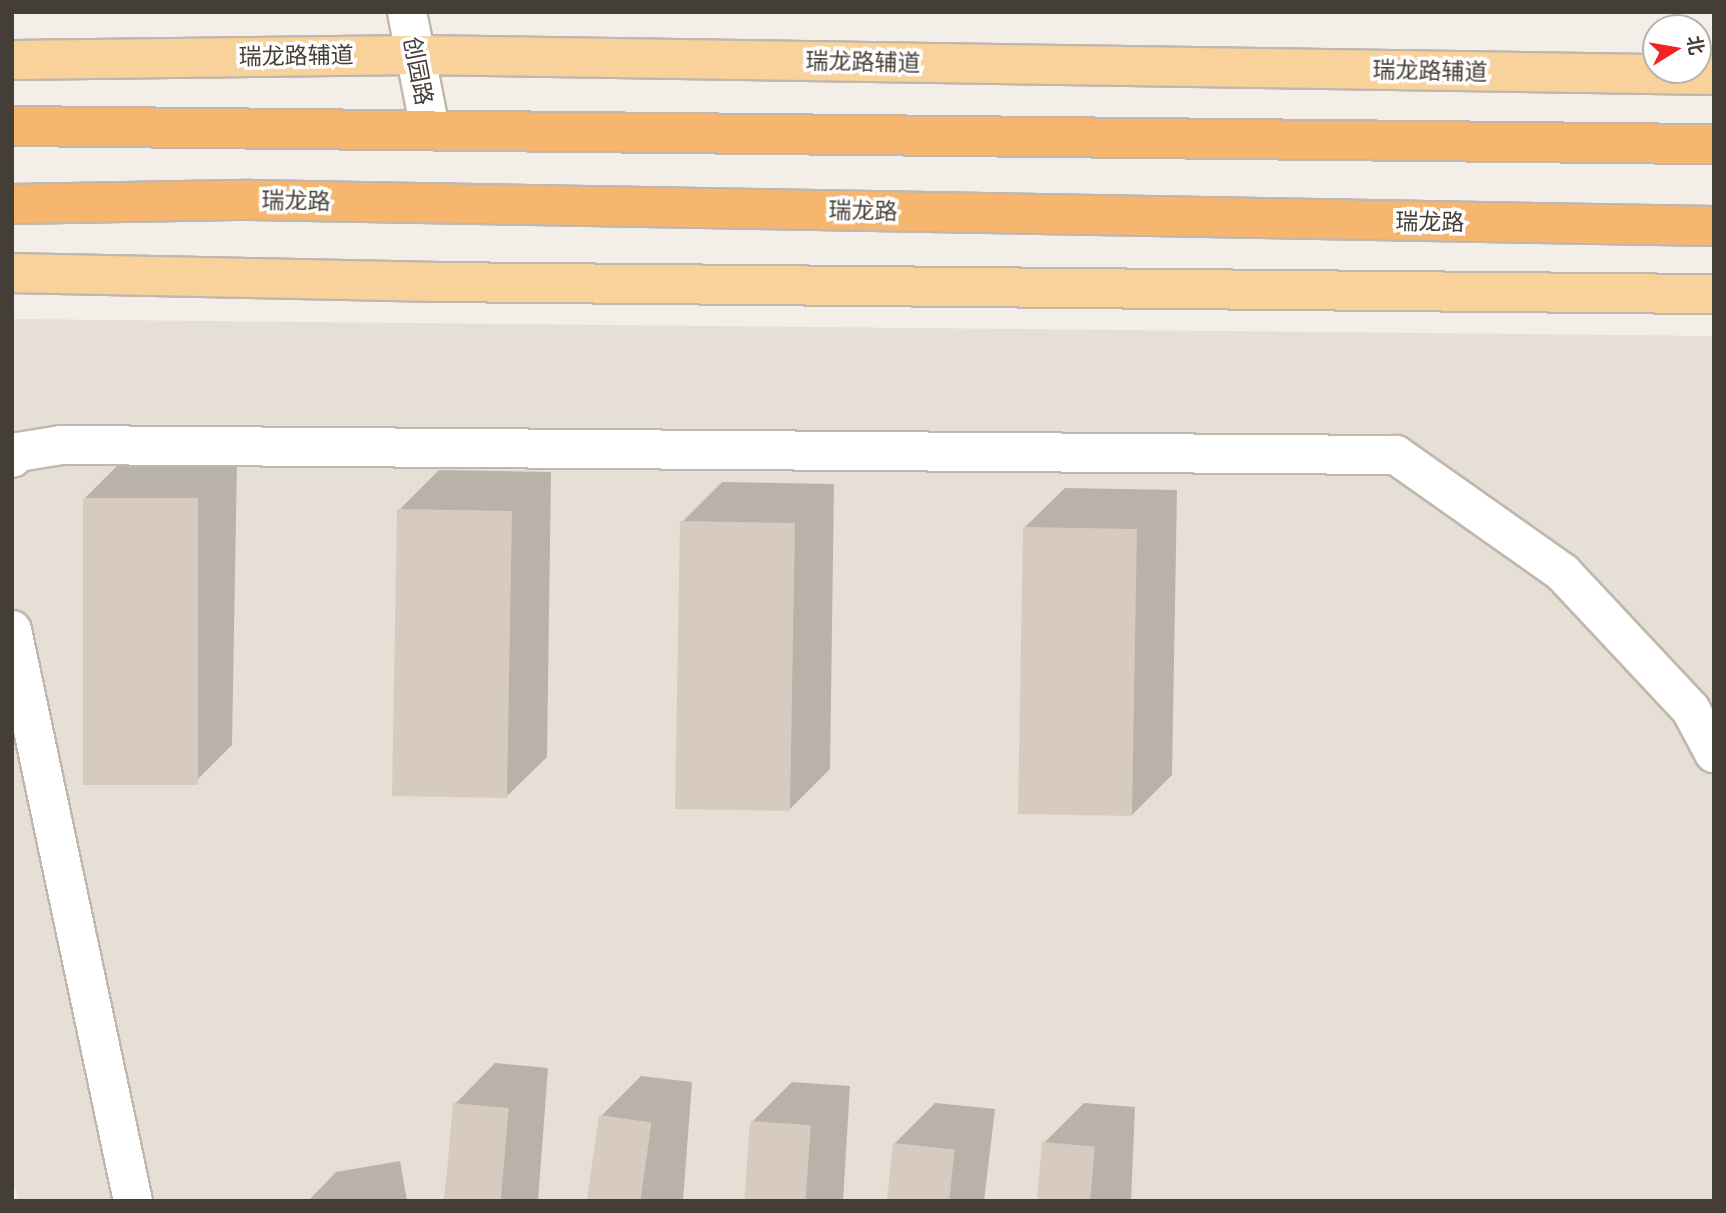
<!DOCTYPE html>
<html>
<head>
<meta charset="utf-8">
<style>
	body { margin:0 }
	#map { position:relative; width:1726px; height:1213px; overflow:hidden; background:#f3eee7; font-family:"Archivo Narrow","Noto Sans SC",sans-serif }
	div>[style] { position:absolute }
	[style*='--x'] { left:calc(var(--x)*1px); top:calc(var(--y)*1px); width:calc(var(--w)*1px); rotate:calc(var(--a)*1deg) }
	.residential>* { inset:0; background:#e6dfd6 }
	.shadow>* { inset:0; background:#0003 }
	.building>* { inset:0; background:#d7cbc0; transform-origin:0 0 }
	.roads { filter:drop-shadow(2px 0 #c1b7ad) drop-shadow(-2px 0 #c1b7ad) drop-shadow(0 2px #c1b7ad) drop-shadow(0 -2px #c1b7ad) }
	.minor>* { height:38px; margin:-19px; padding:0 19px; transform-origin:19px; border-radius:19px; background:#fff }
	.major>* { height:38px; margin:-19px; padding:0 19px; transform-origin:19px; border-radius:19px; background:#f9d19a }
	.highway>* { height:38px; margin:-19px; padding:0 19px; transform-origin:19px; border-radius:19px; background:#f6b66f }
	span { translate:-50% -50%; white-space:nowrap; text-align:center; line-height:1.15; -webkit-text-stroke:7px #fff; paint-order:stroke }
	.street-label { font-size:23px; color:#453e37 }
	.frame { position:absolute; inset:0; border:14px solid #453e37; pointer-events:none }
	.north { position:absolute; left:1642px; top:14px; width:70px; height:70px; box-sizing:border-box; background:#fff; border:2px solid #b5b2af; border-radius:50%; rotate:79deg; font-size:19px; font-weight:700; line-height:28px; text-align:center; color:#453e37 }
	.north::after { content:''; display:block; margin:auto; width:24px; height:32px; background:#ee2523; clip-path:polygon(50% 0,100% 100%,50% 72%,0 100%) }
</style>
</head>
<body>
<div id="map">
	<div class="residential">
		<i style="clip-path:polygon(12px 319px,1714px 336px,1714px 1201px,18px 1201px,12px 1176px)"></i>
	</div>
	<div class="shadow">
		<i style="clip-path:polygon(125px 458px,237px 460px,232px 745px,192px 785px,85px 498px)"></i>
		<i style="clip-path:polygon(439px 470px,551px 472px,547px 757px,506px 797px,399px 510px)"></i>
		<i style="clip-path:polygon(722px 482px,834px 484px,830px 769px,790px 809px,682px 522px)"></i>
		<i style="clip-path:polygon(1065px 488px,1177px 490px,1172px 775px,1132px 815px,1024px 528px)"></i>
		<i style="clip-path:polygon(495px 1063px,548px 1068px,538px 1201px,444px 1201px,455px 1104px)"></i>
		<i style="clip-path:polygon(641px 1076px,692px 1082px,683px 1201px,592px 1201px,601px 1116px)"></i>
		<i style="clip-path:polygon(792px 1082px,850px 1086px,843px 1201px,748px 1201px,752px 1122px)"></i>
		<i style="clip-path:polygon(935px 1103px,995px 1109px,984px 1201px,890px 1201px,895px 1143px)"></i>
		<i style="clip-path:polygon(1084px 1103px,1135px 1107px,1131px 1201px,1039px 1201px,1044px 1143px)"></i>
		<i style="clip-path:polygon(400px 1161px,407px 1201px,308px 1201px,336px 1172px)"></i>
	</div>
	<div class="building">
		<i style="left:83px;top:498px;width:115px;height:287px"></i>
		<i style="left:397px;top:509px;width:115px;height:287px;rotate:1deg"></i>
		<i style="left:680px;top:521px;width:115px;height:288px;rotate:1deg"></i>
		<i style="left:1023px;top:527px;width:114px;height:287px;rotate:1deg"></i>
		<i style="left:453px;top:1103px;width:56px;height:99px;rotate:5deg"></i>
		<i style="left:599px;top:1115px;width:53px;height:86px;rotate:8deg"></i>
		<i style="left:750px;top:1121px;width:61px;height:80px;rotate:4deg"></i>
		<i style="left:1042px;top:1142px;width:53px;height:59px;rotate:5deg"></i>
		<i style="left:893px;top:1143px;width:62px;height:58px;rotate:6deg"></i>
	</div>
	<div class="roads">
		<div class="minor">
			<i style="--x:407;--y:12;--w:119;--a:78.9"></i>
			<i style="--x:12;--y:458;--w:8;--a:-45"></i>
			<i style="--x:18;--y:452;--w:44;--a:-9.2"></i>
			<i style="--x:61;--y:445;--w:1335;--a:0.43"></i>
			<i style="--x:1396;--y:455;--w:204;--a:35.2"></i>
			<i style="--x:1563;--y:573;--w:187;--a:46.9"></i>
			<i style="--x:1691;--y:710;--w:49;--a:61.9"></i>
			<i style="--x:12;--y:630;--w:584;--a:78.04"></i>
		</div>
		<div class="major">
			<i style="--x:12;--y:60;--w:403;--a:-0.7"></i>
			<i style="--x:415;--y:55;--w:1299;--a:0.88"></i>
			<i style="--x:12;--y:273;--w:422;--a:1.2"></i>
			<i style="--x:434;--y:282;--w:1280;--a:0.54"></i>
		</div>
		<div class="highway">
			<i style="--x:12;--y:126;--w:1702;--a:0.61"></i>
			<i style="--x:12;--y:204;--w:238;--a:-1"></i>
			<i style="--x:250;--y:200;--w:1464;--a:1.02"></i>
		</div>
	</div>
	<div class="street-label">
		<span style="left:296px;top:56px;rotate:-1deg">瑞龙路辅道</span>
		<span style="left:863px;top:62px;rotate:1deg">瑞龙路辅道</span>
		<span style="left:418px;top:71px;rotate:79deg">创园路</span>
		<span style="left:1430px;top:71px;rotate:1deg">瑞龙路辅道</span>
		<span style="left:296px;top:201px;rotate:1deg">瑞龙路</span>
		<span style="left:863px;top:211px;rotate:1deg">瑞龙路</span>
		<span style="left:1430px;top:222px;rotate:1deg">瑞龙路</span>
	</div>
	<div class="frame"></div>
	<div class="north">北</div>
</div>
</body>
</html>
